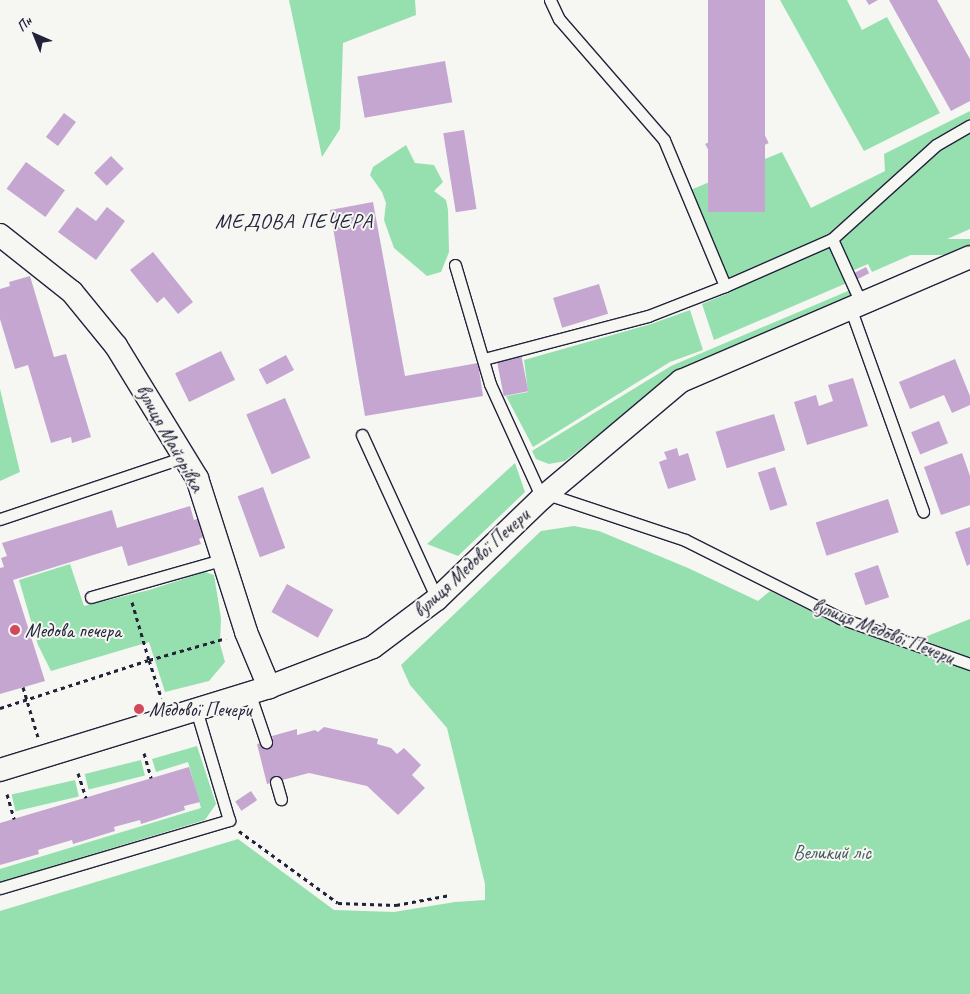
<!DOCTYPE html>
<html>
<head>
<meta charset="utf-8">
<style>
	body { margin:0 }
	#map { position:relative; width:970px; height:994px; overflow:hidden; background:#f6f6f2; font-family:Caveat,sans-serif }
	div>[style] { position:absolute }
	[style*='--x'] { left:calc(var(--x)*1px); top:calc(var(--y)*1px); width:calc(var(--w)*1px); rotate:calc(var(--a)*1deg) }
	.green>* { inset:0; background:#96e0af; transform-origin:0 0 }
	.building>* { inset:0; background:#c5a6d1; transform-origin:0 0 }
	.path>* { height:3px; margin-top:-1.5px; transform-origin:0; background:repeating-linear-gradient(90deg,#22223b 0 4px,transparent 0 8px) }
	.roads { filter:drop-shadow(1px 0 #22223b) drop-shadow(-1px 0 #22223b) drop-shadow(0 1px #22223b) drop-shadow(0 -1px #22223b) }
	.lane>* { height:11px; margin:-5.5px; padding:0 5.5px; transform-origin:5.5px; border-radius:5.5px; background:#f6f6f2 }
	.street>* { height:22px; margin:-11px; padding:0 11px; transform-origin:11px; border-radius:11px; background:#f6f6f2 }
	.dots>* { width:14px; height:14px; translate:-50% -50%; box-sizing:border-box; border:2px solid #f6f6f2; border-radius:50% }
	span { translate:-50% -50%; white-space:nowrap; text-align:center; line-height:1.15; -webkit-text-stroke:4px #f6f6f2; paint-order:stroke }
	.street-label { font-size:20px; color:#22223b }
	.poi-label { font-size:20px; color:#22223b }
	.left { translate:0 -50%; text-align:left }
	.park-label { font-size:20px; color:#455b5e }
	.neighbourhood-label { font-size:21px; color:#22223b; letter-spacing:1px }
	.north { position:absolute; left:10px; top:10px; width:50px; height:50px; -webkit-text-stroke:4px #f6f6f2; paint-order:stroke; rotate:316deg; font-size:14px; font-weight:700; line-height:20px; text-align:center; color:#22223b }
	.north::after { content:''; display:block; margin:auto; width:18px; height:22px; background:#22223b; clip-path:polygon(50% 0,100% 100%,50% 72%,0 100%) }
</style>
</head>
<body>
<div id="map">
	<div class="green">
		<i style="clip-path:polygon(289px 0,415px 0,416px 15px,343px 43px,340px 129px,322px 157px)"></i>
		<i style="clip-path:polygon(780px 0,847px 0,862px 30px,887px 17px,940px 113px,864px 151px)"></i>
		<i style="clip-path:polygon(970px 111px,970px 229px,872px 272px,868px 264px,845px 274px,849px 282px,714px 340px,702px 304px,731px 292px,688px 191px,782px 152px,811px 208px,885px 171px,884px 154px)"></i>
		<i style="clip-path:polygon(406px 145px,415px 163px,434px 165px,443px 182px,434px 191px,446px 200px,448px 210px,449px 252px,441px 272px,427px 276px,394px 248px,384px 220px,386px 203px,382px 192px,370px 175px,373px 167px)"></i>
		<i style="left:970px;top:239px;width:16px;height:123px;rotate:90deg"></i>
		<i style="clip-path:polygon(855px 288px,849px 302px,678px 372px,565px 461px,549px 464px,536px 459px,532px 451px,671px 366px)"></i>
		<i style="clip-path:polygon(690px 310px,703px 350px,670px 362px,533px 447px,506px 396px,528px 392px,524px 360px,651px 324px)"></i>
		<i style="clip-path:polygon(0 389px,20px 472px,0 481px)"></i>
		<i style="clip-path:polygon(515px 463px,525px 492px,458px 556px,427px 544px)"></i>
		<i style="clip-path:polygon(574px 526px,599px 531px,688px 568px,758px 601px,770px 591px,834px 623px,970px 670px,970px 994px,0 994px,0 911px,238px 839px,334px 910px,394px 912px,455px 902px,485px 900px,485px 884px,447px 728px,410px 685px,401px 665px,541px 531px)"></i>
		<i style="clip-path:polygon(70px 564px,84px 606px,149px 590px,205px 572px,214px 575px,221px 618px,220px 644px,225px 662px,209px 681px,165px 692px,149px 642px,51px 671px,38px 645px,19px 580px)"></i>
		<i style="clip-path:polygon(970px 619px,970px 658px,920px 639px)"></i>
		<i style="clip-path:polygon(197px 746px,216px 804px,205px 820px,0 882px,0 869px,201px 808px,188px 762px,156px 772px,152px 759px)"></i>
		<i style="left:141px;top:760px;width:16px;height:58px;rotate:76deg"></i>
		<i style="left:75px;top:780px;width:17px;height:65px;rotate:77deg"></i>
	</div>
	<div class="building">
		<i style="left:708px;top:0;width:57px;height:212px"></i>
		<i style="clip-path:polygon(866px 0,878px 0,869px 5px)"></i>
		<i style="clip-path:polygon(889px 0,937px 0,970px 59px,970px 101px,951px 111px)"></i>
		<i style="left:445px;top:61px;width:42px;height:89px;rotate:80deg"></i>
		<i style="left:64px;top:113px;width:15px;height:30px;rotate:37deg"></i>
		<i style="left:756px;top:118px;width:28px;height:57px;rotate:63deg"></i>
		<i style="left:464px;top:130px;width:80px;height:21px;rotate:81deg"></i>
		<i style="left:111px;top:156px;width:18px;height:24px;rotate:45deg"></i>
		<i style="left:26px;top:162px;width:48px;height:33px;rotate:36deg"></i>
		<i style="clip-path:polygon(373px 202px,405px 376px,478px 363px,483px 396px,365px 416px,330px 210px)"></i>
		<i style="clip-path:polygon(77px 207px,96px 221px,107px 207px,125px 221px,96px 260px,58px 232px)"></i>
		<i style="clip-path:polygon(153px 252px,193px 302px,178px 314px,164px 297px,157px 303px,130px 270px)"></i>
		<i style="left:866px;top:267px;width:7px;height:17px;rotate:63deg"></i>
		<i style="clip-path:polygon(30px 276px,54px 357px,66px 354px,91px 437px,72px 443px,71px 437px,51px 443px,28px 365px,15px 369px,0 319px,0 289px,10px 286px,9px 282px)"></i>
		<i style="left:599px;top:284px;width:31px;height:48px;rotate:73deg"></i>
		<i style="left:221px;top:351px;width:32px;height:51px;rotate:64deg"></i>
		<i style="left:521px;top:354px;width:38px;height:25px;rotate:79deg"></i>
		<i style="left:286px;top:355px;width:17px;height:31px;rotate:62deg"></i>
		<i style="clip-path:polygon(955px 359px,970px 396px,970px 405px,952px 413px,944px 395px,910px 409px,899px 382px)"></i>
		<i style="clip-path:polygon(853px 378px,868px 426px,807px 445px,794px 402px,816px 395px,819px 406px,833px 401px,828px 385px)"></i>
		<i style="left:285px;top:398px;width:65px;height:42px;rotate:67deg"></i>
		<i style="left:774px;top:414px;width:38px;height:61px;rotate:73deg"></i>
		<i style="left:939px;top:421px;width:24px;height:30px;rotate:68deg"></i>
		<i style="clip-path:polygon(677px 448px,679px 456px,688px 453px,696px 480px,668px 489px,659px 462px,667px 459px,664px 452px)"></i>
		<i style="clip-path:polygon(962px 453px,970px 476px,970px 505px,941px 515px,924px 467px)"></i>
		<i style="left:775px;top:467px;width:40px;height:18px;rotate:72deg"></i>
		<i style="left:263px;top:487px;width:65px;height:27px;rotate:70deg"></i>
		<i style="left:888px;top:499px;width:35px;height:76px;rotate:72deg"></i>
		<i style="clip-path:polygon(190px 506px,194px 520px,200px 518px,206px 536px,199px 539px,201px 544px,128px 566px,122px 546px,13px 580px,45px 681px,0 694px,0 568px,4px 567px,1px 558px,7px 556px,2px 543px,112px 510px,117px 528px)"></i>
		<i style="clip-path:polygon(970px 527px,970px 564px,967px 566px,955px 532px)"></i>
		<i style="left:878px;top:565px;width:34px;height:25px;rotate:71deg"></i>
		<i style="left:287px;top:584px;width:53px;height:32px;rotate:29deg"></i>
		<i style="clip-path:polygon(324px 727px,378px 739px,377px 744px,391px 748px,397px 754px,404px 748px,421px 765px,412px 775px,425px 788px,398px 815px,367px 786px,309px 773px,267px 784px,257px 744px,273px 740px,272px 736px,297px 729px,297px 735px,315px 730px,318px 732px)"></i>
		<i style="clip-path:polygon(189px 767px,200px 802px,184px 806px,185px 810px,141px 824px,140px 820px,114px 827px,115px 831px,73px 844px,72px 840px,38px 850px,39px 854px,0 865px,0 823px)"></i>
		<i style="left:251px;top:791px;width:11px;height:19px;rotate:56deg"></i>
	</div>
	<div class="path">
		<i style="--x:132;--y:602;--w:60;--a:73.7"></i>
		<i style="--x:149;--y:660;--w:80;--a:-15.9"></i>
		<i style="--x:23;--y:687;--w:52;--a:73.3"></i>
		<i style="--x:0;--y:708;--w:157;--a:-17.9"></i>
		<i style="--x:149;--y:660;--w:40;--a:72"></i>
		<i style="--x:144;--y:753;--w:26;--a:74"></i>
		<i style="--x:78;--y:773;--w:26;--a:72"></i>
		<i style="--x:7;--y:794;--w:26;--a:74"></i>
		<i style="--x:239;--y:831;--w:122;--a:36"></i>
		<i style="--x:338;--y:903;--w:58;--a:2"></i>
		<i style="--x:396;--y:905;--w:55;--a:-10.5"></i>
	</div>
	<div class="roads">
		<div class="lane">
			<i style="--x:550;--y:0;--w:21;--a:65"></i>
			<i style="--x:559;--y:19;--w:160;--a:49"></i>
			<i style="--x:664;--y:140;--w:158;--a:67.3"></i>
			<i style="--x:832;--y:239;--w:72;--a:65.6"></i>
			<i style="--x:455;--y:265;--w:124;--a:73.6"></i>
			<i style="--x:490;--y:384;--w:125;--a:65.5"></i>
			<i style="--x:851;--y:310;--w:214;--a:70.3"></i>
			<i style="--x:484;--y:359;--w:170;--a:-14.7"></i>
			<i style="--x:648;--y:316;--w:83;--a:-21.3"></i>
			<i style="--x:725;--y:286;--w:117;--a:-23.7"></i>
			<i style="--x:832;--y:239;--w:140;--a:-42.1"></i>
			<i style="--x:936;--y:145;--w:39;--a:-30"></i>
			<i style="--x:362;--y:435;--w:180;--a:65.4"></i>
			<i style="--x:547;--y:494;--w:145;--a:18.4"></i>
			<i style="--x:685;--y:540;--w:174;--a:26.7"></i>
			<i style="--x:840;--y:618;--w:138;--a:19.5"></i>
			<i style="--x:0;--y:519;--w:194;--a:-18.6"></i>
			<i style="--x:91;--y:597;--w:138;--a:-15.9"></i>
			<i style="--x:249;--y:692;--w:53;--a:71.2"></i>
			<i style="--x:276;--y:782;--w:18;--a:74"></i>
			<i style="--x:0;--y:888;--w:239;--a:-16.5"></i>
			<i style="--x:229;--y:820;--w:116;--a:-106.6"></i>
		</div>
		<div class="street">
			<i style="--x:0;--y:235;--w:92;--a:38.4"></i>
			<i style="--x:72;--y:292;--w:70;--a:50.8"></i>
			<i style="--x:116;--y:346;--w:155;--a:58.5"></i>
			<i style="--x:197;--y:478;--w:162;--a:72.3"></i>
			<i style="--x:246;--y:632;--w:60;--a:67.3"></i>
			<i style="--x:0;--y:770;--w:282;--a:-17.1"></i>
			<i style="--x:269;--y:687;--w:111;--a:-21"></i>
			<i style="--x:373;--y:647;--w:80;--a:-36.9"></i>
			<i style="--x:437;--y:599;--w:146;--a:-43.9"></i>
			<i style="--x:542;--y:498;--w:182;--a:-40.1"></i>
			<i style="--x:681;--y:381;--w:314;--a:-23.2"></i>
		</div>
	</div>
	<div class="dots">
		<i style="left:15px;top:630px;background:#d1495b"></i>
		<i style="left:139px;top:709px;background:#d1495b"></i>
	</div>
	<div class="street-label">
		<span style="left:170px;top:438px;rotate:61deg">вулиця Майорівка</span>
		<span style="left:471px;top:563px;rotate:-43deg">вулиця Медової Печери</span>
		<span style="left:883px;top:631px;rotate:21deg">вулиця Медової Печери</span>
	</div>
	<div class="poi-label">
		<span class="left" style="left:25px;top:630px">Медова печера</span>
		<span class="left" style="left:149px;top:709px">Медової Печери</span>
	</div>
	<div class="park-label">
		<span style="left:832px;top:852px">Великий ліс</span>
	</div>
	<div class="neighbourhood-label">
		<span style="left:294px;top:221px">МЕДОВА ПЕЧЕРА</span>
	</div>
	<div class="north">Пн</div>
</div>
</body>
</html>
